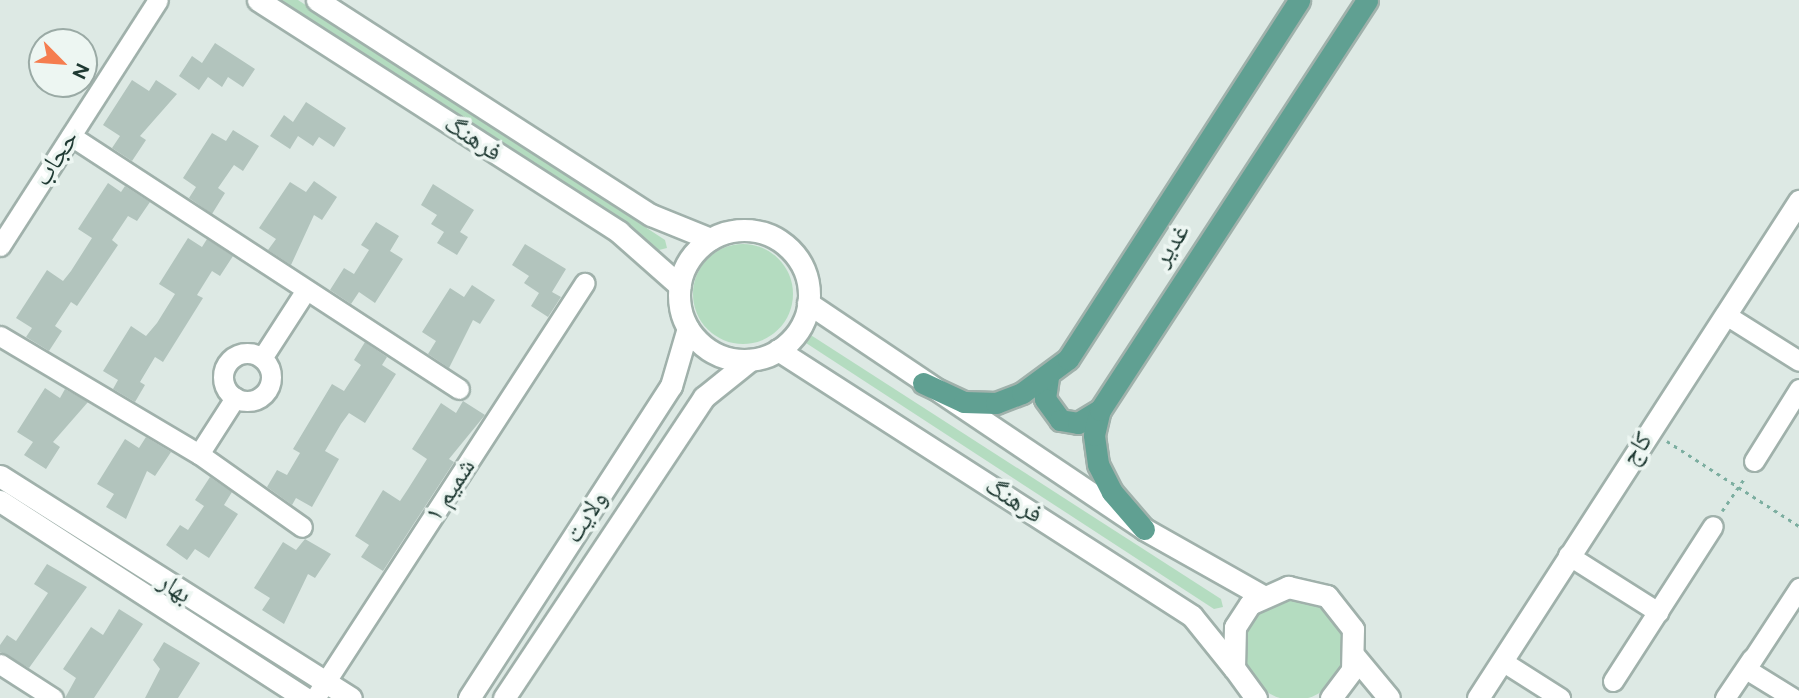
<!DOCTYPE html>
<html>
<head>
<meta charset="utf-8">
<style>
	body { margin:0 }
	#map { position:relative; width:1799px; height:698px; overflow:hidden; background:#dde9e4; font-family:Figtree,"Noto Naskh Arabic",sans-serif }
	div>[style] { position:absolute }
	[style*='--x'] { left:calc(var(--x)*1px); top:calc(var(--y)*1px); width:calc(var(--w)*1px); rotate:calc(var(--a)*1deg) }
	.green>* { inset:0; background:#b4dcc0 }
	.round { border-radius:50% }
	.building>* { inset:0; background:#b2c4bd }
	.path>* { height:2.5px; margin-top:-1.25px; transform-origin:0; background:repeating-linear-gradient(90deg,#7caea0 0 3.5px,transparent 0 8.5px) }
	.roads { filter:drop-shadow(2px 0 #a0b1ab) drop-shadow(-2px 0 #a0b1ab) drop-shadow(0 2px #a0b1ab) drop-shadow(0 -2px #a0b1ab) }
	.street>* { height:19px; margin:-9.5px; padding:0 9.5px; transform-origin:9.5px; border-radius:9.5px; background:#fff }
	.street>.ring { margin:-9.5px; padding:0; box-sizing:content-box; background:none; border:19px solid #fff; border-radius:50% }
	.secondary>* { height:21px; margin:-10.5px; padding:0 10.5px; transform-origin:10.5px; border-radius:10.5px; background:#fff }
	.secondary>.ring { margin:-10.5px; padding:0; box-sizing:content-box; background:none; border:21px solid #fff; border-radius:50% }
	.primary>* { height:21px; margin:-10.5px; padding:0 10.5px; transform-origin:10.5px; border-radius:10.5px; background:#60a092 }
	span { translate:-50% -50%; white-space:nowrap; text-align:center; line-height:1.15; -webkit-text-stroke:7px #edf6f2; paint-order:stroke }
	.street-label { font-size:26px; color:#1e3932 }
	.north { position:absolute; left:28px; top:28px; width:70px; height:70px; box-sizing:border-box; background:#edf6f2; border:2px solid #9aaaa5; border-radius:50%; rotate:115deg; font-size:19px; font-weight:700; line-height:28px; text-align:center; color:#1e3932 }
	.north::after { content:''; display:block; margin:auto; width:24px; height:32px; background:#f57d4f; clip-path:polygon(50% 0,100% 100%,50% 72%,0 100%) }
</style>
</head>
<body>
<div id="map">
	<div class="green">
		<i style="clip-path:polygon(275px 0,298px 0,665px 240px,667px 248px,659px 250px)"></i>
		<i class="round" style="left:693px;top:244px;width:100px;height:100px"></i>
		<i style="clip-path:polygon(806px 332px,1221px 599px,1223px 607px,1214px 609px,806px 343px)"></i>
		<i class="round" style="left:1244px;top:600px;width:100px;height:100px"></i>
	</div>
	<div class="building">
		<i style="clip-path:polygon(215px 43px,255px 69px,243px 87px,228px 77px,222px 87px,208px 77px,199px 90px,179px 76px,192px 56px,202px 63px)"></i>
		<i style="clip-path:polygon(132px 80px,149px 91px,156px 80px,177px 94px,140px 136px,146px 140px,132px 161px,112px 148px,120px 136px,103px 125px)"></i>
		<i style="clip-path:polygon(306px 102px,346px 128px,334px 147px,319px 137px,313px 146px,298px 136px,290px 149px,270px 136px,284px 115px,293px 122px)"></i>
		<i style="clip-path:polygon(233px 130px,259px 146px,243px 171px,234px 165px,218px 188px,225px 193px,212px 214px,189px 198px,196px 187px,183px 178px,212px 133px,226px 141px)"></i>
		<i style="clip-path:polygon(314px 181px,337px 197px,322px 220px,314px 215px,291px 265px,268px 250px,276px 239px,259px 228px,290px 182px,306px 192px)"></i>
		<i style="clip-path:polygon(108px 183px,121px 192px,125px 186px,150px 202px,137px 221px,128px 216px,112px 240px,118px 245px,77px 306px,71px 302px,55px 326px,62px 331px,49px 351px,26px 337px,32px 328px,16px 318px,47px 270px,63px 281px,71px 271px,92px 238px,78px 229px)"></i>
		<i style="clip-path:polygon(433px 184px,474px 210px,460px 232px,468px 237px,457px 255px,437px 243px,444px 232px,431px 224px,437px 215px,421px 205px)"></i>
		<i style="clip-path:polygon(376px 222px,399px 236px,390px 251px,403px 259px,375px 303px,359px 292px,351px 304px,330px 290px,344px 268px,354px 274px,369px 250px,361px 245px)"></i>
		<i style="clip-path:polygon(188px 238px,202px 247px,207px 239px,233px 256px,220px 276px,212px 271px,197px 295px,203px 298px,163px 362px,155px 357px,140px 382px,145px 385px,135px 402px,113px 389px,118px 380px,103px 371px,131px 326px,146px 336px,157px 323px,175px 294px,159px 284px)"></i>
		<i style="clip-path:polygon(525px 244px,566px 269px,552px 292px,561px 297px,548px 317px,531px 306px,539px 293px,524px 283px,529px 276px,512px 265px)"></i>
		<i style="clip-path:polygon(472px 285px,495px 300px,480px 324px,473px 320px,449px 368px,428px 354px,436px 341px,422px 332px,450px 288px,464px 297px)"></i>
		<i style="clip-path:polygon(365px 342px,387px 357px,382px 365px,396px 374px,365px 423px,349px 413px,341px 424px,325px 451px,339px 459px,312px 507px,296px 498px,292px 505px,267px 487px,277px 470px,287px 475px,300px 453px,293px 449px,332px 384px,344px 391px,361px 365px,354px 360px)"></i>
		<i style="clip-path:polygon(45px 388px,60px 398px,65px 389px,88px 402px,53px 442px,60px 447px,46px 469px,24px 455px,33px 442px,17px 432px)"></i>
		<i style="clip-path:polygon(463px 401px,485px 415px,449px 459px,454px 462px,383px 571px,361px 557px,369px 545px,355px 536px,383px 490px,400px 501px,408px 489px,427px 459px,412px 449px,441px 403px,456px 413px)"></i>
		<i style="clip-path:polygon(146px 437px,171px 452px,155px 476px,147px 471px,126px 519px,106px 507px,114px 494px,97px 484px,125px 439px,139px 448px)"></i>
		<i style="clip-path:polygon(210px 477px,232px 492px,224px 505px,238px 514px,209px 558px,195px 549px,187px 560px,166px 545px,180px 525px,188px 530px,204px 506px,195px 500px)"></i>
		<i style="clip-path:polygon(305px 539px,331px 554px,315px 578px,308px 574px,284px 624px,262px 610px,270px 598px,254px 588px,283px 542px,296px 550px)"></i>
		<i style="clip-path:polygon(47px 564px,87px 587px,29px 668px,0 652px,0 645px,7px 635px,16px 641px,48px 593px,34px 584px)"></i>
		<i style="clip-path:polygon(119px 609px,143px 624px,94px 698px,65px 698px,76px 678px,63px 669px,91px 627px,103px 635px)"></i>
		<i style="clip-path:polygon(164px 642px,200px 663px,178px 698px,145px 698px,160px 669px,153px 660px)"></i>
	</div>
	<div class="path">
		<i style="--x:1667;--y:441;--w:157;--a:32.8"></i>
		<i style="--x:1722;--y:511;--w:42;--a:-55.6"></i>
	</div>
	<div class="roads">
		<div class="street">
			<i style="--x:71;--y:136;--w:463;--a:33.1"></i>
			<i style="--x:0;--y:246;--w:292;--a:-57.3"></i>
			<i style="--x:1726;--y:315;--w:86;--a:32.2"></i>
			<i style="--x:0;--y:336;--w:231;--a:30.7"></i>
			<i style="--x:199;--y:454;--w:126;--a:35.3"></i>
			<i class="ring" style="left:223px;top:353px;width:29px;height:29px"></i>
			<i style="--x:262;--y:358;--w:81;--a:-57.1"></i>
			<i style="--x:199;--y:454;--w:67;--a:-57.3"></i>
			<i style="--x:1754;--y:461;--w:85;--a:-58"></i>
			<i style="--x:1568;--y:555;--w:107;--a:32.3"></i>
			<i style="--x:1502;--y:661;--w:69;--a:32.5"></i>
			<i style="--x:0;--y:664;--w:63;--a:32.7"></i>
			<i style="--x:1613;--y:681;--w:184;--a:-57.2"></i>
			<i style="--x:315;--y:698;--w:495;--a:-57"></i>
			<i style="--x:1725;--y:698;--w:48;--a:-56"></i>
			<i style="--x:1793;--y:698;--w:55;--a:-148.3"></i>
			<i style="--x:1746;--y:669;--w:97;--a:-56.8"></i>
		</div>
		<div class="secondary">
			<i style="--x:258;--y:0;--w:429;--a:32.7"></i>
			<i style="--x:619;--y:232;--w:81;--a:41.5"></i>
			<i style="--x:317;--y:0;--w:397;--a:32.8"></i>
			<i style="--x:651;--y:215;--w:64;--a:22.1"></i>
			<i class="ring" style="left:679px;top:230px;width:109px;height:109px"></i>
			<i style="--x:808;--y:303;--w:405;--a:33.9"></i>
			<i style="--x:1144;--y:529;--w:134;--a:29.4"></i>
			<i style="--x:778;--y:350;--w:492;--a:32.7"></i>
			<i style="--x:1192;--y:616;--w:67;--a:51.1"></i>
			<i style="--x:0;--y:476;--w:415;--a:32.3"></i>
			<i style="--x:0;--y:501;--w:362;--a:32.9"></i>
			<i style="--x:1355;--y:657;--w:53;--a:50.3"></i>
			<i style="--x:469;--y:698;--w:372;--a:-57.1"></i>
			<i style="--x:671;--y:386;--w:60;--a:-73.7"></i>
			<i style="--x:504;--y:698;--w:361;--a:-56.4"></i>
			<i style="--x:704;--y:397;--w:59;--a:-38.8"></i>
			<i style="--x:1256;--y:698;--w:37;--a:-126"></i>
			<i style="--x:1234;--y:668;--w:41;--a:-88.6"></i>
			<i style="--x:1235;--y:627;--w:27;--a:-57"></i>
			<i style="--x:1250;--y:604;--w:42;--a:-24.1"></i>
			<i style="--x:1288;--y:587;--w:40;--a:13"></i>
			<i style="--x:1327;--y:596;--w:42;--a:51.8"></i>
			<i style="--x:1353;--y:629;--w:41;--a:91.4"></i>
			<i style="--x:1352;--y:670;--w:35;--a:127"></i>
			<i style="--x:1478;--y:698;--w:592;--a:-57.14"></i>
		</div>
		<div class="primary">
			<i style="--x:1048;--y:377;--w:22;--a:98"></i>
			<i style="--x:1045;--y:399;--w:26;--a:54"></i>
			<i style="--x:1060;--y:420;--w:18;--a:9"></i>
			<i style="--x:1078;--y:423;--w:26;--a:-31"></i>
			<i style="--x:923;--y:383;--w:45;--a:24.9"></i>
			<i style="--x:964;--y:402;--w:32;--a:2"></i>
			<i style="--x:996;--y:403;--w:28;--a:-21"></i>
			<i style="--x:1022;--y:393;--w:57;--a:-36.5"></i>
			<i style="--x:1068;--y:359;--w:427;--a:-57.2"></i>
			<i style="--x:1144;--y:529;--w:49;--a:-130.9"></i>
			<i style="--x:1112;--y:492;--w:31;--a:-117"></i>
			<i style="--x:1098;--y:464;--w:29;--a:-98"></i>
			<i style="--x:1094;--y:435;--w:26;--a:-77"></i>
			<i style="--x:1100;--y:410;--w:489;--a:-56.9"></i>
		</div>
	</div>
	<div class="street-label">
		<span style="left:473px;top:138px;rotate:33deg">فرهنگ</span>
		<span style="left:56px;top:158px;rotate:-57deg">حجاب</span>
		<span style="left:1171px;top:245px;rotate:-57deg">غدیر</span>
		<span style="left:1637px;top:449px;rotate:-57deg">کاج</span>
		<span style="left:450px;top:490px;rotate:-57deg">شمیم ۱</span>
		<span style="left:1014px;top:500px;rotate:33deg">فرهنگ</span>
		<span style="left:586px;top:517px;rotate:-57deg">ولایت</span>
		<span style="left:175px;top:588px;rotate:33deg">بهار</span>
	</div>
	<div class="north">N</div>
</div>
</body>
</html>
